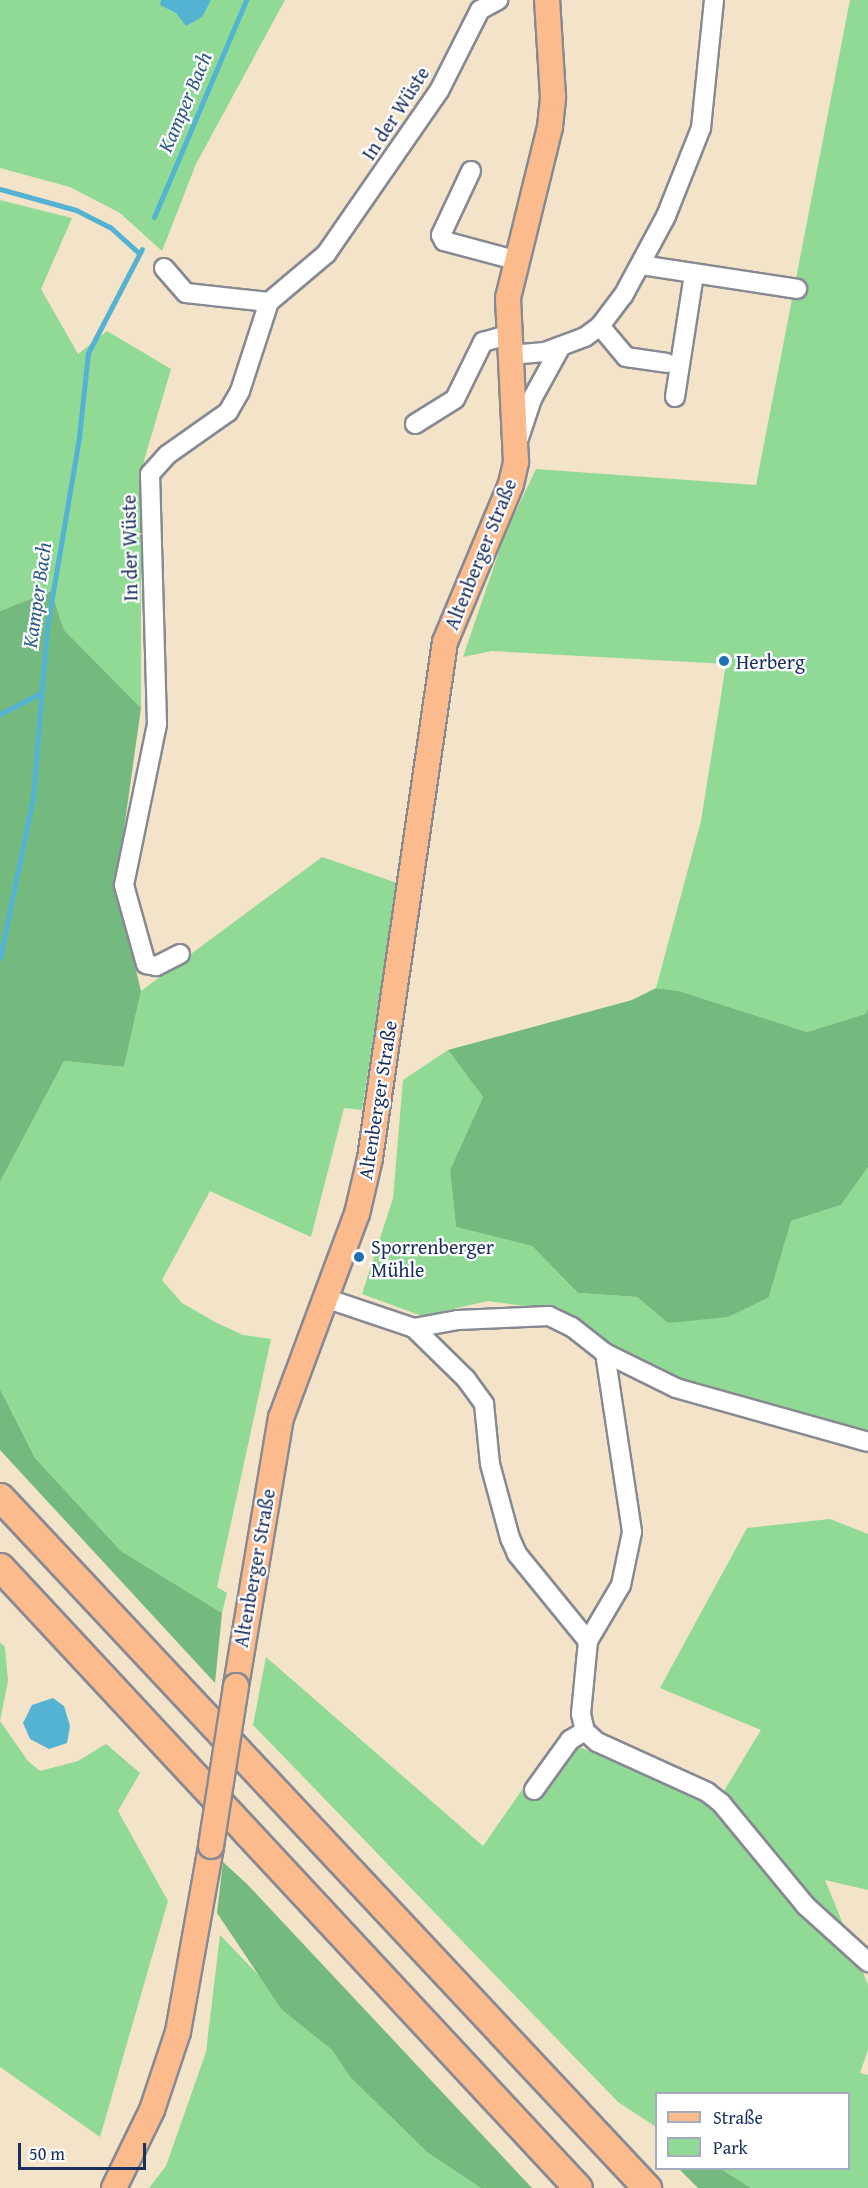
<!DOCTYPE html>
<html>
<head>
<meta charset="utf-8">
<style>
	body { margin:0 }
	#map { position:relative; width:868px; height:2188px; overflow:hidden; background:#f3e3c8; font-family:"Gentium Book Plus",serif }
	div>[style] { position:absolute }
	[style*='--x'] { left:calc(var(--x)*1px); top:calc(var(--y)*1px); width:calc(var(--w)*1px); rotate:calc(var(--a)*1deg) }
	.green>* { inset:0; background:#91da95 }
	.forest>* { inset:0; background:#74ba7e }
	.water>* { inset:0; background:#54b3d2 }
	.stream>* { height:5px; margin:-2.5px; padding:0 2.5px; transform-origin:2.5px; border-radius:2.5px; background:#54b3d2 }
	.roads { filter:drop-shadow(2px 0 #878993) drop-shadow(-2px 0 #878993) drop-shadow(0 2px #878993) drop-shadow(0 -2px #878993) }
	.minor>* { height:18px; margin:-9px; padding:0 9px; transform-origin:9px; border-radius:9px; background:#fff }
	.major>* { height:24px; margin:-12px; padding:0 12px; transform-origin:12px; border-radius:12px; background:#fbbb8c }
	.highway>* { height:27px; margin:-13.5px; padding:0 13.5px; transform-origin:13.5px; border-radius:13.5px; background:#fbbb8c }
	.bridges { filter:drop-shadow(2px 0 #878993) drop-shadow(-2px 0 #878993) drop-shadow(0 2px #878993) drop-shadow(0 -2px #878993) }
	.major-bridge>* { height:24px; margin:-12px; padding:0 12px; transform-origin:12px; border-radius:12px; background:#fbbb8c }
	.dots>* { width:16px; height:16px; translate:-50% -50%; box-sizing:border-box; border:3px solid #fff; border-radius:50% }
	span { translate:-50% -50%; white-space:nowrap; text-align:center; line-height:1.15; -webkit-text-stroke:4.5px #fff; paint-order:stroke }
	.street-label { font-size:20px; color:#1b2f5e }
	.poi-label { font-size:20px; color:#1b2f5e }
	.left { translate:0 -50%; text-align:left }
	.water-label { font-size:21px; color:#2f5d87; font-style:italic }
	.legend { position:absolute; left:655px; top:2092px; width:195px; height:78px; box-sizing:border-box; background:#fff; border:2px solid #a4acbf; margin:0; padding:8px 10px; list-style:none; font-size:18px; color:#1b2f5e }
	.legend li { display:flex; align-items:center; gap:12px; height:30px }
	.legend b { width:30px; border:2px solid #a4acbf }
	.scale { position:absolute; left:18px; top:2143px; width:128px; height:27px; box-sizing:border-box; border:3px solid #1b2f5e; border-top:0; padding-left:8px; font-size:18px; line-height:21px; white-space:nowrap; color:#1b2f5e; -webkit-text-stroke:4px #fff; paint-order:stroke }
</style>
</head>
<body>
<div id="map">
	<div class="green">
		<i style="clip-path:polygon(0 0,285px 0,196px 164px,162px 251px,120px 213px,70px 187px,0 168px)"></i>
		<i style="clip-path:polygon(850px 0,868px 0,868px 1009px,865px 1014px,807px 1032px,679px 991px,656px 988px,701px 821px,726px 664px,492px 651px,463px 657px,505px 534px,536px 469px,756px 485px)"></i>
		<i style="clip-path:polygon(0 200px,72px 218px,41px 289px,78px 354px,107px 331px,171px 369px,141px 471px,141px 708px,64px 630px,51px 591px,0 611px)"></i>
		<i style="clip-path:polygon(322px 857px,397px 883px,362px 1110px,344px 1108px,311px 1237px,210px 1191px,162px 1280px,182px 1303px,215px 1322px,243px 1335px,271px 1339px,217px 1587px,227px 1593px,222px 1613px,121px 1551px,35px 1458px,0 1389px,0 1182px,64px 1061px,124px 1067px,141px 991px)"></i>
		<i style="clip-path:polygon(448px 1050px,483px 1097px,450px 1170px,456px 1227px,532px 1246px,578px 1293px,637px 1297px,668px 1323px,769px 1297px,791px 1221px,841px 1205px,868px 1167px,868px 1433px,731px 1399px,624px 1353px,546px 1309px,488px 1301px,422px 1316px,362px 1294px,393px 1198px,403px 1080px)"></i>
		<i style="clip-path:polygon(830px 1519px,868px 1534px,868px 1890px,825px 1880px,868px 1985px,868px 2050px,860px 2073px,868px 2075px,868px 2188px,751px 2188px,721px 2169px,848px 2168px,848px 2094px,656px 2094px,656px 2127px,618px 2102px,253px 1725px,266px 1657px,483px 1846px,558px 1738px,716px 1804px,761px 1730px,660px 1688px,747px 1528px)"></i>
		<i style="clip-path:polygon(0 1642px,5px 1647px,8px 1681px,0 1721px,28px 1761px,40px 1771px,78px 1761px,106px 1744px,140px 1773px,118px 1811px,168px 1901px,100px 2137px,0 2067px)"></i>
		<i style="clip-path:polygon(220px 1935px,266px 1983px,282px 2010px,332px 2050px,350px 2077px,428px 2153px,481px 2188px,149px 2188px,166px 2166px,206px 2052px)"></i>
	</div>
	<div class="forest">
		<i style="clip-path:polygon(51px 591px,64px 630px,141px 708px,116px 886px,141px 991px,124px 1067px,64px 1061px,0 1182px,0 611px)"></i>
		<i style="clip-path:polygon(656px 988px,679px 991px,807px 1032px,865px 1014px,868px 1009px,868px 1167px,841px 1205px,791px 1221px,769px 1297px,728px 1317px,668px 1323px,637px 1297px,578px 1293px,532px 1246px,456px 1227px,450px 1170px,483px 1097px,448px 1050px,632px 1000px)"></i>
		<i style="clip-path:polygon(0 1389px,35px 1458px,121px 1551px,222px 1613px,215px 1683px,0 1450px)"></i>
		<i style="clip-path:polygon(223px 1862px,247px 1884px,532px 2188px,481px 2188px,428px 2153px,350px 2077px,332px 2050px,282px 2010px,217px 1913px)"></i>
		<i style="clip-path:polygon(679px 2169px,721px 2169px,751px 2188px,698px 2188px)"></i>
	</div>
	<div class="water">
		<i style="clip-path:polygon(161px 0,211px 0,202px 17px,186px 26px,176px 13px,160px 5px)"></i>
		<i style="clip-path:polygon(53px 1698px,64px 1706px,70px 1726px,67px 1743px,49px 1749px,30px 1739px,23px 1723px,32px 1705px)"></i>
	</div>
	<div class="stream">
		<i style="--x:0;--y:189;--w:79;--a:15.4"></i>
		<i style="--x:76;--y:210;--w:38;--a:27"></i>
		<i style="--x:110;--y:227;--w:39;--a:42"></i>
		<i style="--x:154;--y:217;--w:236;--a:-67"></i>
		<i style="--x:0;--y:714;--w:46;--a:-27.1"></i>
		<i style="--x:0;--y:958;--w:164;--a:-78.4"></i>
		<i style="--x:33;--y:797;--w:171;--a:-85.3"></i>
		<i style="--x:47;--y:627;--w:193;--a:-80.4"></i>
		<i style="--x:79;--y:437;--w:84;--a:-83.9"></i>
		<i style="--x:88;--y:353;--w:117;--a:-62.6"></i>
	</div>
	<div class="roads">
		<div class="minor">
			<i style="--x:471;--y:171;--w:71;--a:115.1"></i>
			<i style="--x:441;--y:235;--w:7;--a:63"></i>
			<i style="--x:444;--y:241;--w:73;--a:15"></i>
			<i style="--x:641;--y:265;--w:158;--a:8.7"></i>
			<i style="--x:164;--y:268;--w:33;--a:49"></i>
			<i style="--x:186;--y:293;--w:83;--a:6.2"></i>
			<i style="--x:600;--y:326;--w:40;--a:50"></i>
			<i style="--x:626;--y:357;--w:41;--a:8.3"></i>
			<i style="--x:510;--y:355;--w:35;--a:-5"></i>
			<i style="--x:545;--y:352;--w:43;--a:-20.6"></i>
			<i style="--x:585;--y:337;--w:19;--a:-36"></i>
			<i style="--x:600;--y:326;--w:38;--a:-53"></i>
			<i style="--x:623;--y:296;--w:91;--a:-61.7"></i>
			<i style="--x:666;--y:216;--w:95;--a:-68.3"></i>
			<i style="--x:701;--y:128;--w:129;--a:-84.2"></i>
			<i style="--x:675;--y:397;--w:124;--a:-81.2"></i>
			<i style="--x:415;--y:424;--w:47;--a:-32"></i>
			<i style="--x:455;--y:399;--w:64;--a:-63.8"></i>
			<i style="--x:483;--y:342;--w:26;--a:-16"></i>
			<i style="--x:519;--y:438;--w:41;--a:-71.6"></i>
			<i style="--x:532;--y:399;--w:58;--a:-61.2"></i>
			<i style="--x:180;--y:954;--w:27;--a:153"></i>
			<i style="--x:156;--y:966;--w:10;--a:-169"></i>
			<i style="--x:146;--y:964;--w:82;--a:-105.6"></i>
			<i style="--x:124;--y:885;--w:164;--a:-78.4"></i>
			<i style="--x:157;--y:724;--w:250;--a:-91.6"></i>
			<i style="--x:150;--y:474;--w:25;--a:-48"></i>
			<i style="--x:167;--y:455;--w:75;--a:-35.2"></i>
			<i style="--x:228;--y:412;--w:24;--a:-60"></i>
			<i style="--x:240;--y:391;--w:94;--a:-72"></i>
			<i style="--x:269;--y:302;--w:75;--a:-40.1"></i>
			<i style="--x:326;--y:254;--w:198;--a:-55.3"></i>
			<i style="--x:439;--y:91;--w:91;--a:-63.2"></i>
			<i style="--x:480;--y:10;--w:21;--a:-29"></i>
			<i style="--x:325;--y:1298;--w:94;--a:18.6"></i>
			<i style="--x:414;--y:1328;--w:45;--a:-10.3"></i>
			<i style="--x:458;--y:1320;--w:91;--a:-2.5"></i>
			<i style="--x:549;--y:1316;--w:25;--a:26"></i>
			<i style="--x:572;--y:1327;--w:42;--a:38.2"></i>
			<i style="--x:605;--y:1353;--w:79;--a:26.2"></i>
			<i style="--x:676;--y:1388;--w:199;--a:15.7"></i>
			<i style="--x:414;--y:1328;--w:73;--a:44.4"></i>
			<i style="--x:466;--y:1379;--w:31;--a:54"></i>
			<i style="--x:484;--y:1404;--w:60;--a:84.3"></i>
			<i style="--x:490;--y:1464;--w:77;--a:74.9"></i>
			<i style="--x:510;--y:1538;--w:17;--a:66"></i>
			<i style="--x:517;--y:1554;--w:112;--a:50.8"></i>
			<i style="--x:605;--y:1353;--w:181;--a:81.4"></i>
			<i style="--x:632;--y:1532;--w:54;--a:101.7"></i>
			<i style="--x:621;--y:1585;--w:65;--a:120.5"></i>
			<i style="--x:588;--y:1641;--w:73;--a:95.5"></i>
			<i style="--x:581;--y:1714;--w:17;--a:77"></i>
			<i style="--x:585;--y:1731;--w:16;--a:43"></i>
			<i style="--x:597;--y:1742;--w:121;--a:24.4"></i>
			<i style="--x:707;--y:1792;--w:18;--a:38"></i>
			<i style="--x:721;--y:1803;--w:134;--a:50.5"></i>
			<i style="--x:806;--y:1906;--w:84;--a:42.1"></i>
			<i style="--x:534;--y:1790;--w:62;--a:-54.2"></i>
			<i style="--x:570;--y:1740;--w:17;--a:-31"></i>
		</div>
		<div class="major">
			<i style="--x:236;--y:1686;--w:272;--a:-80.5"></i>
			<i style="--x:281;--y:1418;--w:218;--a:-69.6"></i>
			<i style="--x:357;--y:1214;--w:57;--a:-76.9"></i>
			<i style="--x:370;--y:1158;--w:521;--a:-81.73"></i>
			<i style="--x:445;--y:642;--w:171;--a:-67.3"></i>
			<i style="--x:511;--y:484;--w:23;--a:-77"></i>
			<i style="--x:516;--y:462;--w:164;--a:-92.8"></i>
			<i style="--x:508;--y:298;--w:176;--a:-76.2"></i>
			<i style="--x:550;--y:127;--w:30;--a:-84"></i>
			<i style="--x:553;--y:97;--w:97;--a:-93.5"></i>
			<i style="--x:114;--y:2188;--w:87;--a:-64"></i>
			<i style="--x:152;--y:2110;--w:82;--a:-71.6"></i>
			<i style="--x:178;--y:2032;--w:189;--a:-79.9"></i>
		</div>
		<div class="highway">
			<i style="--x:0;--y:1497;--w:947;--a:46.88"></i>
			<i style="--x:0;--y:1567;--w:848;--a:47.05"></i>
		</div>
	</div>
	<div class="bridges">
		<div class="major-bridge">
			<i style="--x:211;--y:1846;--w:162;--a:-81.1"></i>
		</div>
	</div>
	<div class="dots">
		<i style="left:724px;top:661px;background:#1f6fb2"></i>
		<i style="left:359px;top:1257px;background:#1f6fb2"></i>
	</div>
	<div class="street-label">
		<span style="left:395px;top:113px;rotate:-57deg">In der Wüste</span>
		<span style="left:129px;top:548px;rotate:-91deg">In der Wüste</span>
		<span style="left:480px;top:554px;rotate:-68deg">Altenberger Straße</span>
		<span style="left:377px;top:1100px;rotate:-81deg">Altenberger Straße</span>
		<span style="left:254px;top:1568px;rotate:-80deg">Altenberger Straße</span>
	</div>
	<div class="poi-label">
		<span class="left" style="left:736px;top:661px">Herberg</span>
		<span class="left" style="left:371px;top:1258px">Sporrenberger<br>Mühle</span>
	</div>
	<div class="water-label">
		<span style="left:185px;top:102px;rotate:-67deg">Kamper Bach</span>
		<span style="left:37px;top:595px;rotate:-82deg">Kamper Bach</span>
	</div>
	<ul class="legend">
	<li><b style="height:8px;background:#fbbb8c"></b>Straße</li>
	<li><b style="height:16px;background:#91da95"></b>Park</li>
	</ul>
	<div class="scale">50 m</div>
</div>
</body>
</html>
